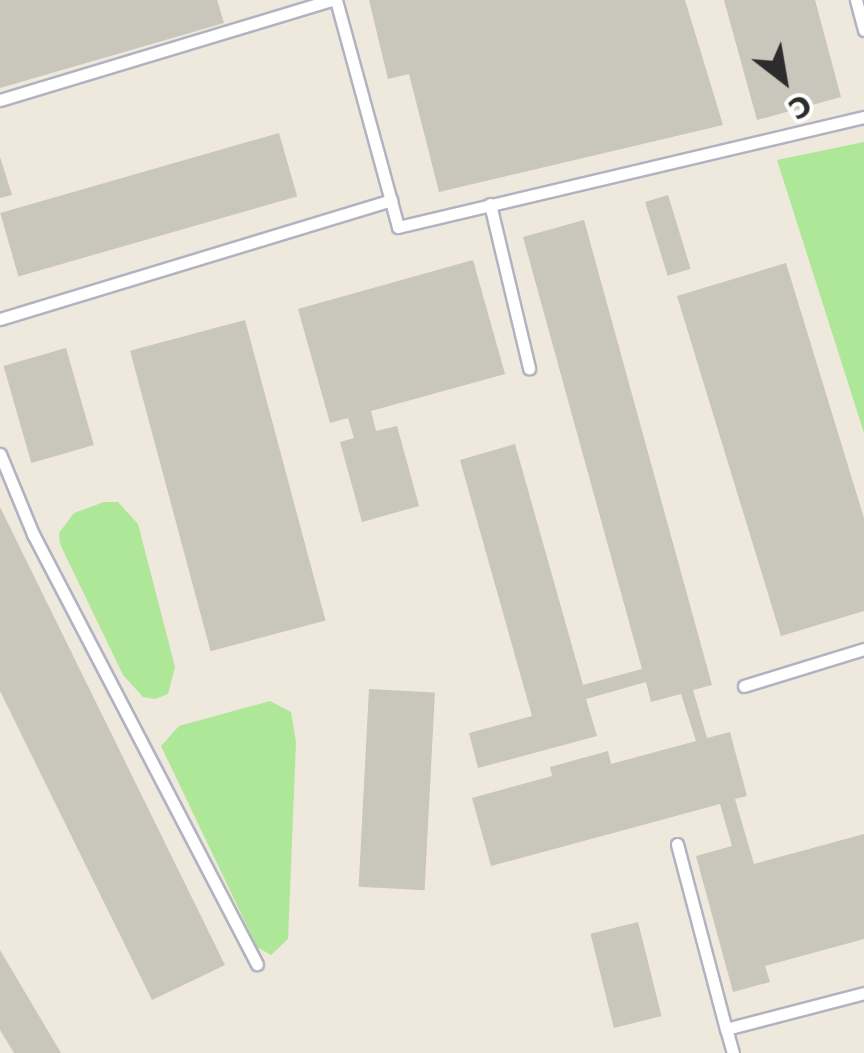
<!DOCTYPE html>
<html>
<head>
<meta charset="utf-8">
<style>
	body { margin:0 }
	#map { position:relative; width:864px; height:1053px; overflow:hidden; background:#eee8dd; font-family:"DejaVu Sans",sans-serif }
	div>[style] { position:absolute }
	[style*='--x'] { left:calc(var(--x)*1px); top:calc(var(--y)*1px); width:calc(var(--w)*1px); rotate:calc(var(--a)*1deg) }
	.green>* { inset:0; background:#aee797 }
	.building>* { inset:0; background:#c9c6bc; transform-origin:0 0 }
	.roads { filter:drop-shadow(2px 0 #b1b3c0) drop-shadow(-2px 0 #b1b3c0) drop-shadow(0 2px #b1b3c0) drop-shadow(0 -2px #b1b3c0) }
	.service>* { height:11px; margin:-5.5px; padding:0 5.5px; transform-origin:5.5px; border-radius:5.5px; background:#fff }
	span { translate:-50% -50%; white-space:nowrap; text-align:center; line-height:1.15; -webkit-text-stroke:10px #fff; paint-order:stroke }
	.north { position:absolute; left:734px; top:30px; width:100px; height:100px; -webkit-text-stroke:8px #fff; paint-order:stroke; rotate:149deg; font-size:28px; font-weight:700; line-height:40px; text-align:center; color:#2c2c2c }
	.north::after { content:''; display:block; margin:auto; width:35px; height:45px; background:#2c2c2c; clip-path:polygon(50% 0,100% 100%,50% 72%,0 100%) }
</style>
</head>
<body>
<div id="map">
	<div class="green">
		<i style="clip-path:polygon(864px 142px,864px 433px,777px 160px)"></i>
		<i style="clip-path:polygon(104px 502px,118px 502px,138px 524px,175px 667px,168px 694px,155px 699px,143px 697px,123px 675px,60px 544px,59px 533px,74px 513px)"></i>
		<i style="clip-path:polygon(270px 701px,291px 712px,296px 742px,288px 939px,271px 955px,257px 947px,161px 746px,179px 726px)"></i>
	</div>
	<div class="building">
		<i style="clip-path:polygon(0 0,217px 0,224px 23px,0 88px)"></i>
		<i style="clip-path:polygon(369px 0,685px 0,723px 125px,439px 192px,409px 74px,388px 79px)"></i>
		<i style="clip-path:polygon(724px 0,815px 0,841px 97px,757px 120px)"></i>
		<i style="left:279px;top:133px;width:66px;height:290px;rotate:74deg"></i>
		<i style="clip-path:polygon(0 157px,12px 195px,0 198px)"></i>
		<i style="left:668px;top:195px;width:77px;height:24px;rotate:73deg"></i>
		<i style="clip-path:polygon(584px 220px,712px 685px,693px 690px,707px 738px,730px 732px,747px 796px,735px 799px,754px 864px,864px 834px,864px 939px,765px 966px,770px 982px,733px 992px,696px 856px,732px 846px,720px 804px,491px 866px,472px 798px,552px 776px,550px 767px,608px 751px,611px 764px,696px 741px,681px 694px,651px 702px,646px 682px,586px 699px,597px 736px,478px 768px,469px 733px,532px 716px,460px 460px,515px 444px,583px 685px,642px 669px,523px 237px)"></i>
		<i style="clip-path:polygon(473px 260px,505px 374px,371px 411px,376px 431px,397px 426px,419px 506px,362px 522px,340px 442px,354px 438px,348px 418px,330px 423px,298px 309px)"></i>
		<i style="clip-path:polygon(786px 263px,864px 518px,864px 611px,781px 636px,677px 296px)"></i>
		<i style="left:245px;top:320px;width:311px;height:119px;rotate:75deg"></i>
		<i style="left:66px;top:348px;width:101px;height:65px;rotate:74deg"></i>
		<i style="clip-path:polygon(0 507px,225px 965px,152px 1000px,0 691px)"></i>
		<i style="left:369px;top:689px;width:66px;height:198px;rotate:3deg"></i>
		<i style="left:638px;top:922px;width:97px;height:49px;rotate:76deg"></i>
		<i style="clip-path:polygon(0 950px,61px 1053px,14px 1053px,0 1030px)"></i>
	</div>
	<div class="roads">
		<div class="service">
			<i style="--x:336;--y:0;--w:235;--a:74.7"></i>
			<i style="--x:398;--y:227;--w:479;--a:-13.3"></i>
			<i style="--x:856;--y:0;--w:31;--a:75"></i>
			<i style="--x:0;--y:100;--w:346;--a:-16.8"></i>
			<i style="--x:490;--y:204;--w:169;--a:76.6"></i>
			<i style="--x:0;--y:319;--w:409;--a:-16.9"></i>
			<i style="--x:0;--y:454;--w:87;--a:67.6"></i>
			<i style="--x:33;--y:534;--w:485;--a:62.5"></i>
			<i style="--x:744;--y:686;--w:126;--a:-17.1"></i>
			<i style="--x:677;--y:844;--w:191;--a:75.2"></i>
			<i style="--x:733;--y:1053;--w:25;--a:-106"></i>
			<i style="--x:726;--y:1029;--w:143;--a:-14.6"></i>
		</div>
	</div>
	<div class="north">С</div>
</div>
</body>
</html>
